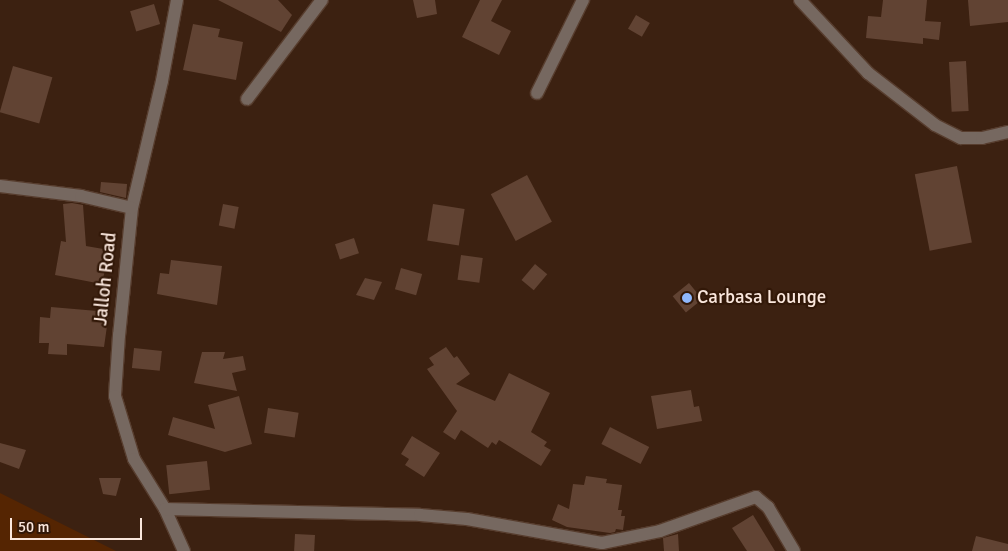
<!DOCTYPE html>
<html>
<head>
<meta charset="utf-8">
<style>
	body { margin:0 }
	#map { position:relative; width:1008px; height:551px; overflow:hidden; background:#3c2111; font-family:Signika,sans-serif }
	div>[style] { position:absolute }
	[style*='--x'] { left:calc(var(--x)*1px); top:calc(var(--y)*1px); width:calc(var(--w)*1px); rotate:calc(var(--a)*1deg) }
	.green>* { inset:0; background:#552502 }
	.building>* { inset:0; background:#614333; transform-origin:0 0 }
	.roads { filter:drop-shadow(1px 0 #573d2e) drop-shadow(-1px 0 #573d2e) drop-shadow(0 1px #573d2e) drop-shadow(0 -1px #573d2e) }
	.minor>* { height:12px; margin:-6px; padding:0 6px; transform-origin:6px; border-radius:6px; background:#766860 }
	.dots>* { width:14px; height:14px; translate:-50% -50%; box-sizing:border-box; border:2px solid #321808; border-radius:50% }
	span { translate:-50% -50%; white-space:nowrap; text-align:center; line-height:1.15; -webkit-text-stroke:4.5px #321808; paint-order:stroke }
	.street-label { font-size:19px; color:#fae7dd }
	.poi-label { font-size:19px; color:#fae7dd }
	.left { translate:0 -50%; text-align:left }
	.scale { position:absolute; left:10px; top:518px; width:132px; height:22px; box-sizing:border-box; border:2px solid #fae7dd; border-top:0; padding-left:6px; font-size:15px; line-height:18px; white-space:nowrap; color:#fae7dd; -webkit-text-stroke:4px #321808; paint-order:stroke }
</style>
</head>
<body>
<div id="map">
	<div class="green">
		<i style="clip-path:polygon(0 493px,116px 551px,0 551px)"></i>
	</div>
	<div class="building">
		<i style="clip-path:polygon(218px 0,278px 0,292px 15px,281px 32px)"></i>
		<i style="clip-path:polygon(413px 0,435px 0,437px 14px,417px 18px)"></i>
		<i style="clip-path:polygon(480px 0,502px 0,491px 21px,511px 31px,499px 55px,462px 37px)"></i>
		<i style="clip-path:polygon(883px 0,927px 0,925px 21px,941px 22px,939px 40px,923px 38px,923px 44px,866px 38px,868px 16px,881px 17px)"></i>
		<i style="clip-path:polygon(968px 0,1008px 0,1008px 22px,970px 26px)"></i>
		<i style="left:154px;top:4px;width:21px;height:25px;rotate:73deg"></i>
		<i style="left:636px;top:15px;width:16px;height:16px;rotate:30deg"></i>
		<i style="clip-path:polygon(193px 24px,220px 29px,218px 37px,243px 42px,236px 80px,183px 70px)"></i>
		<i style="left:966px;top:61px;width:50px;height:17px;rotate:87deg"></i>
		<i style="left:13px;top:66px;width:41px;height:48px;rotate:16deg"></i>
		<i style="left:957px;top:166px;width:78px;height:43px;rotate:79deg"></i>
		<i style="left:527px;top:175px;width:53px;height:41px;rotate:62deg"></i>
		<i style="clip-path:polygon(101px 182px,127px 184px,126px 198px,100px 192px)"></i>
		<i style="clip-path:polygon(72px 203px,83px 205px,86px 246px,109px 250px,102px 284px,55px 275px,61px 241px,66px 242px,63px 204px)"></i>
		<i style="left:223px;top:204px;width:16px;height:22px;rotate:11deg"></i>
		<i style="left:433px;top:204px;width:32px;height:37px;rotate:9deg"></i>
		<i style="left:354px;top:238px;width:16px;height:20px;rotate:72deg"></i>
		<i style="left:461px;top:255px;width:22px;height:25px;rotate:8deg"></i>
		<i style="clip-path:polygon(171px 260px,222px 266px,217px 305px,157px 294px,160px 273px,169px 274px)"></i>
		<i style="left:535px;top:264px;width:16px;height:21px;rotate:40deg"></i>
		<i style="left:401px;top:268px;width:22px;height:22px;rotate:16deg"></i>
		<i style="clip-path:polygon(365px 278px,382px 282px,374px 300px,356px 295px)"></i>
		<i style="left:689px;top:283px;width:21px;height:21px;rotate:51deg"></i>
		<i style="clip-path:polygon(51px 307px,109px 312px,104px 347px,67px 344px,67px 355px,48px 354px,49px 343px,39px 343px,40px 317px,50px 318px)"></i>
		<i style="clip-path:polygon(446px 347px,454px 358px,457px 356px,470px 374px,456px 384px,495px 401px,509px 373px,550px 393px,531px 432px,547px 442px,544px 446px,551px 450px,541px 466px,499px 440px,496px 445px,492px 442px,488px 448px,461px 430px,455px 440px,443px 432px,457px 411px,427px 369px,434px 365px,429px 358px)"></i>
		<i style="left:134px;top:348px;width:28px;height:20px;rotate:6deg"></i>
		<i style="clip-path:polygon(202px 352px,225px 352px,223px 359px,243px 356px,246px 370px,232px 373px,237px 391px,194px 383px)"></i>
		<i style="clip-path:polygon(691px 390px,694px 407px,699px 406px,702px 421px,657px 429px,651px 396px)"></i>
		<i style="clip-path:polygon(239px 396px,252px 444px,225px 452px,168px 435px,173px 417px,215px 429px,208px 405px)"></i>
		<i style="left:268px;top:408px;width:31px;height:25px;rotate:9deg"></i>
		<i style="left:610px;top:427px;width:44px;height:19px;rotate:27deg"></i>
		<i style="clip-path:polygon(412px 436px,440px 453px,424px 477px,405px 465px,409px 459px,401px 454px)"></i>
		<i style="clip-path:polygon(0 443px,26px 450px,19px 469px,0 462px)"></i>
		<i style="left:207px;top:461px;width:29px;height:41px;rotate:84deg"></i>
		<i style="clip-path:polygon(586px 476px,607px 479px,606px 483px,622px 485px,618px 510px,622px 510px,621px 516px,625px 516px,623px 530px,616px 529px,615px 532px,610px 533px,567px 527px,552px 520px,558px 504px,569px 509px,573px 484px,584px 485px)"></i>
		<i style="clip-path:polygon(99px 478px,121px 478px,116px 496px,103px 494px)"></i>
		<i style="clip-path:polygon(753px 515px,775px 551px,747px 551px,732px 528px)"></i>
		<i style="left:295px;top:534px;width:20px;height:17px;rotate:3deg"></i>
		<i style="clip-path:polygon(678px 534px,679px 551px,664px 551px,663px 538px)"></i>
		<i style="clip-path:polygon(976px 536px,1008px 544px,1008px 551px,972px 551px)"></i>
	</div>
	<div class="roads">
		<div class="minor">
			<i style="--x:177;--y:0;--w:82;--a:100.5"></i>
			<i style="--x:162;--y:81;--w:130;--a:103.3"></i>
			<i style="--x:132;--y:208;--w:128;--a:95.8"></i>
			<i style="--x:119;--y:335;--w:61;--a:93.8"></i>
			<i style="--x:115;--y:396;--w:66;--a:73.2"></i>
			<i style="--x:134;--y:459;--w:59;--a:58.2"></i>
			<i style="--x:165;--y:509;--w:46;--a:65.7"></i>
			<i style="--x:800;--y:0;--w:100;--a:47"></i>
			<i style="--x:868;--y:73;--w:85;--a:37.8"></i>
			<i style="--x:935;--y:125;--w:29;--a:27"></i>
			<i style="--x:961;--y:138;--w:21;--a:0"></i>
			<i style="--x:982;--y:138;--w:27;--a:-13"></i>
			<i style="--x:537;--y:93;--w:104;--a:-63.7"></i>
			<i style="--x:247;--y:99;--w:124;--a:-52.9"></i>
			<i style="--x:0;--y:186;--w:82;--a:7"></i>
			<i style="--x:81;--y:196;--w:52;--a:13.2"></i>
			<i style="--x:165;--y:509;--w:255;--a:1.3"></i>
			<i style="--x:420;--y:515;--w:47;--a:4.9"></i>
			<i style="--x:467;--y:519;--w:137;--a:10.1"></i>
			<i style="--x:602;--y:543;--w:59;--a:-11.7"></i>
			<i style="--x:660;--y:531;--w:102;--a:-19.5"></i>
			<i style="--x:756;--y:497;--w:16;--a:40"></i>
			<i style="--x:768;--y:507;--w:51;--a:59.4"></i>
		</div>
	</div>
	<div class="dots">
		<i style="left:687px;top:298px;background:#8fb8fd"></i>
	</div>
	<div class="street-label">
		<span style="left:106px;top:279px;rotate:-84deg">Jalloh Road</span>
	</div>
	<div class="poi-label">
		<span class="left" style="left:697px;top:298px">Carbasa Lounge</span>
	</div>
	<div class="scale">50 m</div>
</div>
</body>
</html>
